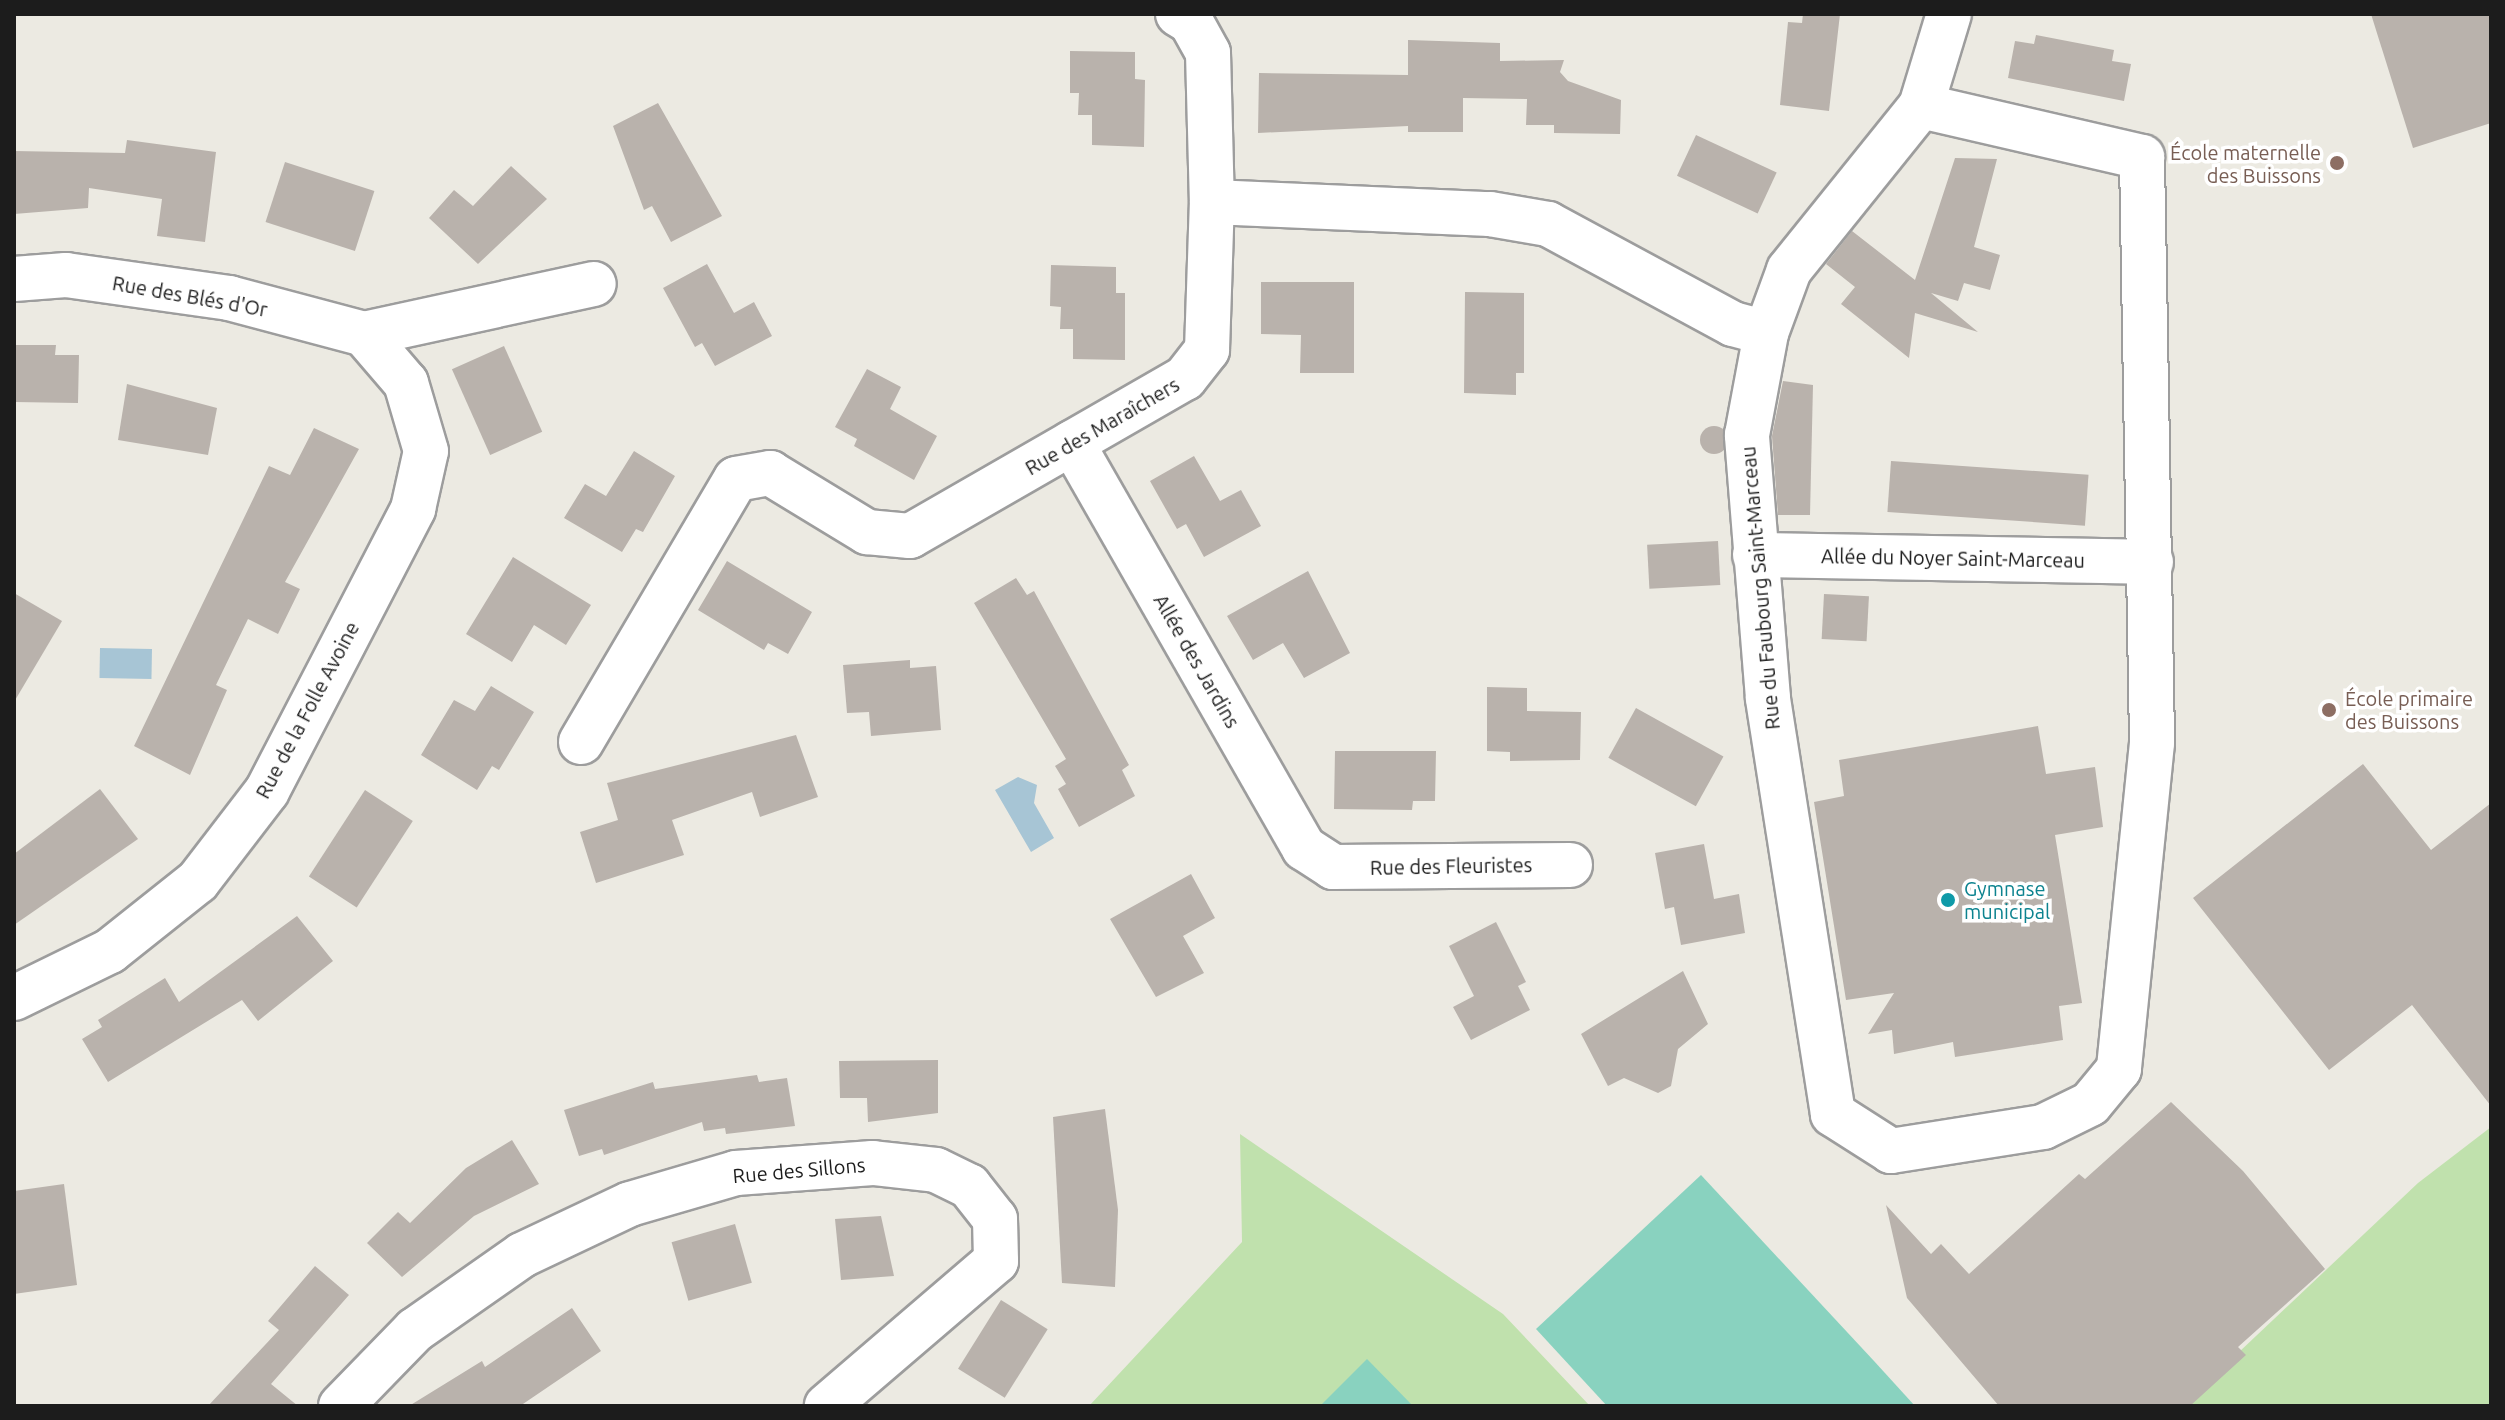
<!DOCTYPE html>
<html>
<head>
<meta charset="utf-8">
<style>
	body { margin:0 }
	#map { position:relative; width:2505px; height:1420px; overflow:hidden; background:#eceae2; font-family:Ubuntu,sans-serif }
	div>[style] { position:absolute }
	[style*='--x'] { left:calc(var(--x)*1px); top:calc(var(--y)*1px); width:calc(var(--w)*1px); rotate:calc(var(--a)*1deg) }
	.grass>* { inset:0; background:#c0e1ad }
	.pitch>* { inset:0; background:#89d2bf }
	.water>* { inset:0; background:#a7c5d5; transform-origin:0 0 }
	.building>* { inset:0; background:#b9b2ac; transform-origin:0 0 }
	.round { border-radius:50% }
	.roads { filter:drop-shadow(2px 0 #9d9d9d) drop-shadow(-2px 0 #9d9d9d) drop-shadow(0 2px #9d9d9d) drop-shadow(0 -2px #9d9d9d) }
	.minor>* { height:44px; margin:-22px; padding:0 22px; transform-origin:22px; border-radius:22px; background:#fff }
	.dots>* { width:22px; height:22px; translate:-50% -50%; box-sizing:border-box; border:4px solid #fff; border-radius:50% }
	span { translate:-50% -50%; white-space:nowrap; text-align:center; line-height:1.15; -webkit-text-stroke:7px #fff; paint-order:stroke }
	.education-label { font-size:20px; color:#785e54 }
	.right { translate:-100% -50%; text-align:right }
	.left { translate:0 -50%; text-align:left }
	.street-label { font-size:20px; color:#1c1c1c }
	.culture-label { font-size:20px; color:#0d838f }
	.frame { position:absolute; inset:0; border:16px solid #1c1c1c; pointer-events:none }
</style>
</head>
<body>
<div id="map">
	<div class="grass">
		<i style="clip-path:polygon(2491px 1127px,2491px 1406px,2182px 1406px,2418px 1183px)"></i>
		<i style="clip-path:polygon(1240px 1134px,1503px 1314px,1590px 1406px,1089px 1406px,1242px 1242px)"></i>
	</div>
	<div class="pitch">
		<i style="clip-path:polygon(1701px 1175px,1874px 1361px,1915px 1406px,1607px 1406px,1536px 1329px)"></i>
		<i style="clip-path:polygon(1367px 1359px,1413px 1406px,1320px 1406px)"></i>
	</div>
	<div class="water">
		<i style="left:100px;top:648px;width:52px;height:30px;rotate:1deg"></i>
		<i style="clip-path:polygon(1018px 777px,1037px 785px,1034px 803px,1054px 838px,1031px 852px,995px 790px)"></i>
	</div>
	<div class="building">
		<i style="clip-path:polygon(1803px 14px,1840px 14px,1829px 111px,1780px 105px,1788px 22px,1802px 23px)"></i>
		<i style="clip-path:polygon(2371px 14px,2491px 14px,2491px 123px,2413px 148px)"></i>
		<i style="clip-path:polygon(2036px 35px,2114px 50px,2112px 61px,2131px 64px,2124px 101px,2008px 78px,2015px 41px,2034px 44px)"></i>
		<i style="clip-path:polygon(1408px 40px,1500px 43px,1500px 61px,1564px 60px,1560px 72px,1568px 81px,1621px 100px,1620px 134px,1554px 133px,1554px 125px,1526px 125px,1527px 99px,1463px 98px,1463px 132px,1408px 132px,1408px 126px,1258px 133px,1259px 73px,1408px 75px)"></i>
		<i style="clip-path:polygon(1070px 51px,1135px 52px,1135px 79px,1145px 80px,1144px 147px,1092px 145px,1092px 115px,1078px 115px,1079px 93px,1070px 93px)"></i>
		<i style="clip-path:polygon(658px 103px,722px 216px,671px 242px,652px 206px,644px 210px,613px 126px)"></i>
		<i style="left:1696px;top:135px;width:89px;height:45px;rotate:25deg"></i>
		<i style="clip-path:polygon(127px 140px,216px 152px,205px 242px,157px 236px,162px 199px,89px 188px,88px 208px,14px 214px,14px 151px,125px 153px)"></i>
		<i style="clip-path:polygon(1955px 158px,1997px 159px,1974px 247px,2000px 255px,1990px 290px,1964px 283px,1958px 301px,1931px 293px,1978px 332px,1915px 313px,1909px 358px,1841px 304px,1855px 287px,1826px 264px,1852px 231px,1915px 280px)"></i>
		<i style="left:285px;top:162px;width:94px;height:63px;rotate:18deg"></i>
		<i style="clip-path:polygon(511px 166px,547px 199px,478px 264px,429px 218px,454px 190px,473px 206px)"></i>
		<i style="clip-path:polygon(707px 264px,734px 313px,754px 302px,772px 336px,715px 366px,702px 343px,695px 347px,663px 288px)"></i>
		<i style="clip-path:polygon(1051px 265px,1116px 267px,1116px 293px,1125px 293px,1125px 360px,1073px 359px,1073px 329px,1060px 329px,1061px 307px,1050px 306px)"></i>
		<i style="clip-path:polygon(1261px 282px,1354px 282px,1354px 373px,1300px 373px,1301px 335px,1261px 334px)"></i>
		<i style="clip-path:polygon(1465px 292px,1524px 293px,1524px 373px,1516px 373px,1516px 395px,1464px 393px)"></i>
		<i style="clip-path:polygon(14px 345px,56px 345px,55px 355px,79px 355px,78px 403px,14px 402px)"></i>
		<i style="left:504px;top:346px;width:94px;height:57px;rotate:66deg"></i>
		<i style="clip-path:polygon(867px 369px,901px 387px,890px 409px,937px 436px,914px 480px,854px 446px,857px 439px,835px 427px)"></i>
		<i style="clip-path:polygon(1783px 381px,1813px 385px,1810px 515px,1778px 515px,1772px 436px)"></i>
		<i style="clip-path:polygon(127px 384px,217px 408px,208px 455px,118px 440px)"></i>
		<i class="round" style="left:1700px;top:426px;width:28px;height:28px"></i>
		<i style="clip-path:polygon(314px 428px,359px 449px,285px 582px,300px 589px,278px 634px,248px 619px,216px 685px,227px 690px,190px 775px,134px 746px,269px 466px,290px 475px)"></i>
		<i style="clip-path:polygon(634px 451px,675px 476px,643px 532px,636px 529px,622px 552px,564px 518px,585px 484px,606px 496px)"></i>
		<i style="clip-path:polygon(1194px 456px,1220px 501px,1241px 490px,1261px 526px,1204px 557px,1186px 524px,1177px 529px,1150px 481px)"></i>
		<i style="left:1891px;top:461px;width:198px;height:51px;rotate:4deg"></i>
		<i style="left:1718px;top:541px;width:44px;height:71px;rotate:87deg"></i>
		<i style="clip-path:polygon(513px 557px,591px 605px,566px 645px,534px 625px,512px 662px,466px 634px)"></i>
		<i style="clip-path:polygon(727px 561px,812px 612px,788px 654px,768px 643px,764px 650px,698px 610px)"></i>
		<i style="clip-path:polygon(1308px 571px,1350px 653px,1304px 678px,1283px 643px,1253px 660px,1227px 616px)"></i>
		<i style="clip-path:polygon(1016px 578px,1027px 595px,1034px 591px,1129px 765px,1122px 770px,1135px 796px,1079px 827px,1058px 789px,1066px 784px,1055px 766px,1066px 759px,974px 603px)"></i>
		<i style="clip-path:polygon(14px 593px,62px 621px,14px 702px)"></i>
		<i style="left:1824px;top:594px;width:45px;height:45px;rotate:3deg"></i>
		<i style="clip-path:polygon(910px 660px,910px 668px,936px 666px,941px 730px,871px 736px,869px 712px,847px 713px,843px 665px)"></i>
		<i style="clip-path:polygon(491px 686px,534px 712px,499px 770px,492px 766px,477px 790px,421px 755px,454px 700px,475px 711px)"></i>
		<i style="clip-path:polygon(1487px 687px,1527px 688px,1527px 711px,1581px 712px,1580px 760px,1510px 761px,1510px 752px,1487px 751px)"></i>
		<i style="left:1636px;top:708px;width:100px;height:57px;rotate:29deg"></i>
		<i style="clip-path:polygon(2038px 726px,2046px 774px,2095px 767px,2103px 827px,2055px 835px,2082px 1003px,2059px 1006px,2063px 1040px,1955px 1057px,1953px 1042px,1894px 1054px,1892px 1030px,1868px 1034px,1894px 993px,1846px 1000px,1814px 802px,1844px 796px,1839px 760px)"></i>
		<i style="clip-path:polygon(796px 735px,818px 797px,760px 817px,752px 792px,672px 820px,684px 855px,596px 883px,580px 832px,618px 820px,607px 783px)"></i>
		<i style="clip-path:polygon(1335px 751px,1436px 751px,1435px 801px,1413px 801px,1412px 810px,1334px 809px)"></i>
		<i style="clip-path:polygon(2363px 764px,2431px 850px,2491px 803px,2491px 1106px,2412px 1005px,2329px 1070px,2193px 898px)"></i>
		<i style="clip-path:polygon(100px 789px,138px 839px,14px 925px,14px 854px)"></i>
		<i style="left:365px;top:790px;width:57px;height:103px;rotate:33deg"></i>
		<i style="clip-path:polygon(1704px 844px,1714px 899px,1739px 894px,1745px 933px,1681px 945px,1674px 907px,1665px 909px,1655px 853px)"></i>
		<i style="clip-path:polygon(1191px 874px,1215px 918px,1183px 936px,1204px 973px,1156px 997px,1110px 919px)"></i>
		<i style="clip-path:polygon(297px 916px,333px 961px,258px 1021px,242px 1000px,108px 1082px,82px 1039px,102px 1027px,98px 1020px,165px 978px,179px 1002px)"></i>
		<i style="clip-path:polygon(1496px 922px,1526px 982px,1518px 986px,1530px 1010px,1471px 1040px,1453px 1007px,1474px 996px,1449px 946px)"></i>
		<i style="clip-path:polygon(1683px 971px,1708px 1024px,1678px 1049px,1671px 1086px,1658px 1093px,1624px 1078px,1608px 1086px,1581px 1034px)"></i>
		<i style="clip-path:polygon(938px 1060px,938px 1113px,868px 1122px,867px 1098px,840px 1098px,839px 1061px)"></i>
		<i style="clip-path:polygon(757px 1075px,759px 1082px,787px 1078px,795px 1126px,726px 1134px,725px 1128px,704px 1131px,702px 1122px,604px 1155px,602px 1149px,579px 1156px,564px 1110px,653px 1082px,655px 1089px)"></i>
		<i style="clip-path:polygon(2171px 1102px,2243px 1171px,2325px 1269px,2238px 1347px,2246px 1355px,2190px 1406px,1999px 1406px,1907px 1298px,1886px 1205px,1931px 1254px,1941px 1244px,1969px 1274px,2079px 1174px,2085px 1179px)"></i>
		<i style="clip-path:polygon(1105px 1109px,1118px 1210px,1115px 1287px,1062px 1283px,1053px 1117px)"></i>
		<i style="clip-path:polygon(512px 1140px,539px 1184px,474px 1216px,402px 1277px,367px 1243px,398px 1212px,410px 1223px,466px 1168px)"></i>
		<i style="clip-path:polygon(64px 1184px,77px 1285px,14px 1294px,14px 1191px)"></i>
		<i style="clip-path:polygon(881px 1216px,894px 1276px,841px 1280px,835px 1219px)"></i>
		<i style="left:735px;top:1224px;width:61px;height:66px;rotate:74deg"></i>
		<i style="clip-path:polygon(315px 1266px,349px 1295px,271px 1384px,298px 1406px,208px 1406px,279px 1330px,268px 1321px)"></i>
		<i style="left:1001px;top:1300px;width:55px;height:81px;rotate:32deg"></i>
		<i style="clip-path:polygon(572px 1308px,601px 1351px,520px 1406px,409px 1406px,482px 1361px,485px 1367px)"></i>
	</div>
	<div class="roads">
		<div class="minor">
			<i style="--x:1178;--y:14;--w:15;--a:32"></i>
			<i style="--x:1191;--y:22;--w:35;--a:61"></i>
			<i style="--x:1208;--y:53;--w:149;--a:88.5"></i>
			<i style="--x:1921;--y:106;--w:227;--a:13"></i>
			<i style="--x:2142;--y:157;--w:586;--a:89.02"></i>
			<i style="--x:2152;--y:743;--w:328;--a:95.8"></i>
			<i style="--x:2119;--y:1069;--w:45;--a:129.6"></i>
			<i style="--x:2090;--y:1104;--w:52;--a:153.9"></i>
			<i style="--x:2043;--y:1127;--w:154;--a:171"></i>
			<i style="--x:1891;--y:1151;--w:69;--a:-147.5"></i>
			<i style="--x:1833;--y:1114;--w:421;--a:-98.9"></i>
			<i style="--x:1768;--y:698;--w:264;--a:-94.6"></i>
			<i style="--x:1747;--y:435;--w:104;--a:-79.4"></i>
			<i style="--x:1766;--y:333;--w:67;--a:-69.9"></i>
			<i style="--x:1789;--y:270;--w:211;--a:-51.2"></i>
			<i style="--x:1921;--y:106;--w:96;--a:-73.1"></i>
			<i style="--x:14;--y:279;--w:52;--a:-4.4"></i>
			<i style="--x:66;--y:275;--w:165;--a:8"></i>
			<i style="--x:229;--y:298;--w:140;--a:14.9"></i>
			<i style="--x:364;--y:334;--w:235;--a:-12.3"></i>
			<i style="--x:1072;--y:443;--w:467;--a:60.2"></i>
			<i style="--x:1304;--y:848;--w:35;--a:33"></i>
			<i style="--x:1333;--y:867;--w:237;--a:-0.5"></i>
			<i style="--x:1755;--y:555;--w:396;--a:1"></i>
			<i style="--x:581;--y:742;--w:305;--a:-59.5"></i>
			<i style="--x:736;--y:479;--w:35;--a:-10"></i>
			<i style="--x:770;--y:473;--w:114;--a:31.3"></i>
			<i style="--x:867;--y:532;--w:43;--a:5.3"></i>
			<i style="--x:910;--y:536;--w:317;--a:-29.9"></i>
			<i style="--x:1185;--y:378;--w:36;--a:-52"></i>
			<i style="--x:1207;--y:350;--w:148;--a:-88.1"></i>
			<i style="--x:1212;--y:202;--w:278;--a:2.5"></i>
			<i style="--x:1490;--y:214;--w:59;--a:9.8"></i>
			<i style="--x:1548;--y:224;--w:210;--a:28.4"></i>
			<i style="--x:1733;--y:324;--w:34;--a:15"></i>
			<i style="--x:14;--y:998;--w:107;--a:-26.1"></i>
			<i style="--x:110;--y:951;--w:112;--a:-38.5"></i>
			<i style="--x:198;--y:881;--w:113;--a:-52.5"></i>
			<i style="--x:267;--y:791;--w:318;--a:-62.6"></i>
			<i style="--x:413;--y:509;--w:59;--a:-77.4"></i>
			<i style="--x:426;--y:451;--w:71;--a:-106.4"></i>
			<i style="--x:406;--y:383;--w:65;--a:-130.6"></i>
			<i style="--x:341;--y:1406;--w:106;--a:-45.8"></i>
			<i style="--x:415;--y:1330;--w:131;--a:-35"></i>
			<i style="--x:522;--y:1255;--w:119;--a:-25.3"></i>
			<i style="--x:630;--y:1204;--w:110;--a:-16.3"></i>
			<i style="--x:736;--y:1173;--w:137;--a:-4.2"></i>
			<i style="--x:873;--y:1163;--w:63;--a:6.3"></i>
			<i style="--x:936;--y:1170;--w:37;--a:26"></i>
			<i style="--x:969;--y:1186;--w:42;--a:51.8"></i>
			<i style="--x:995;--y:1219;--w:42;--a:88.6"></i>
			<i style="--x:996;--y:1261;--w:223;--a:139.4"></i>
		</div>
	</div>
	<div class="dots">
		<i style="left:2337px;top:163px;background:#8d6e63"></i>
		<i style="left:2329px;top:710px;background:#8d6e63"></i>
		<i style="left:1948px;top:900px;background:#0f9aa8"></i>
	</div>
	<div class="education-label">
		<span class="right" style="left:2321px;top:164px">École maternelle<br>des Buissons</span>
		<span class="left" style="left:2345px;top:710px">École primaire<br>des Buissons</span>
	</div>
	<div class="street-label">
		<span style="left:190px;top:296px;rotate:10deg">Rue des Blés d'Or</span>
		<span style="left:1102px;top:426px;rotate:-30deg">Rue des Maraîchers</span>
		<span style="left:1953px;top:558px;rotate:1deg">Allée du Noyer Saint-Marceau</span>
		<span style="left:1760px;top:588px;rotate:-95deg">Rue du Faubourg Saint-Marceau</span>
		<span style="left:1197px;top:661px;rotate:60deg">Allée des Jardins</span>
		<span style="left:307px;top:710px;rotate:-62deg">Rue de la Folle Avoine</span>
		<span style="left:1451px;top:866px;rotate:-1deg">Rue des Fleuristes</span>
		<span style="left:799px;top:1170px;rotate:-5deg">Rue des Sillons</span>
	</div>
	<div class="culture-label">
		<span class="left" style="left:1964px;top:900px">Gymnase<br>municipal</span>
	</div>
	<div class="frame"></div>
</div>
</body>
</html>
